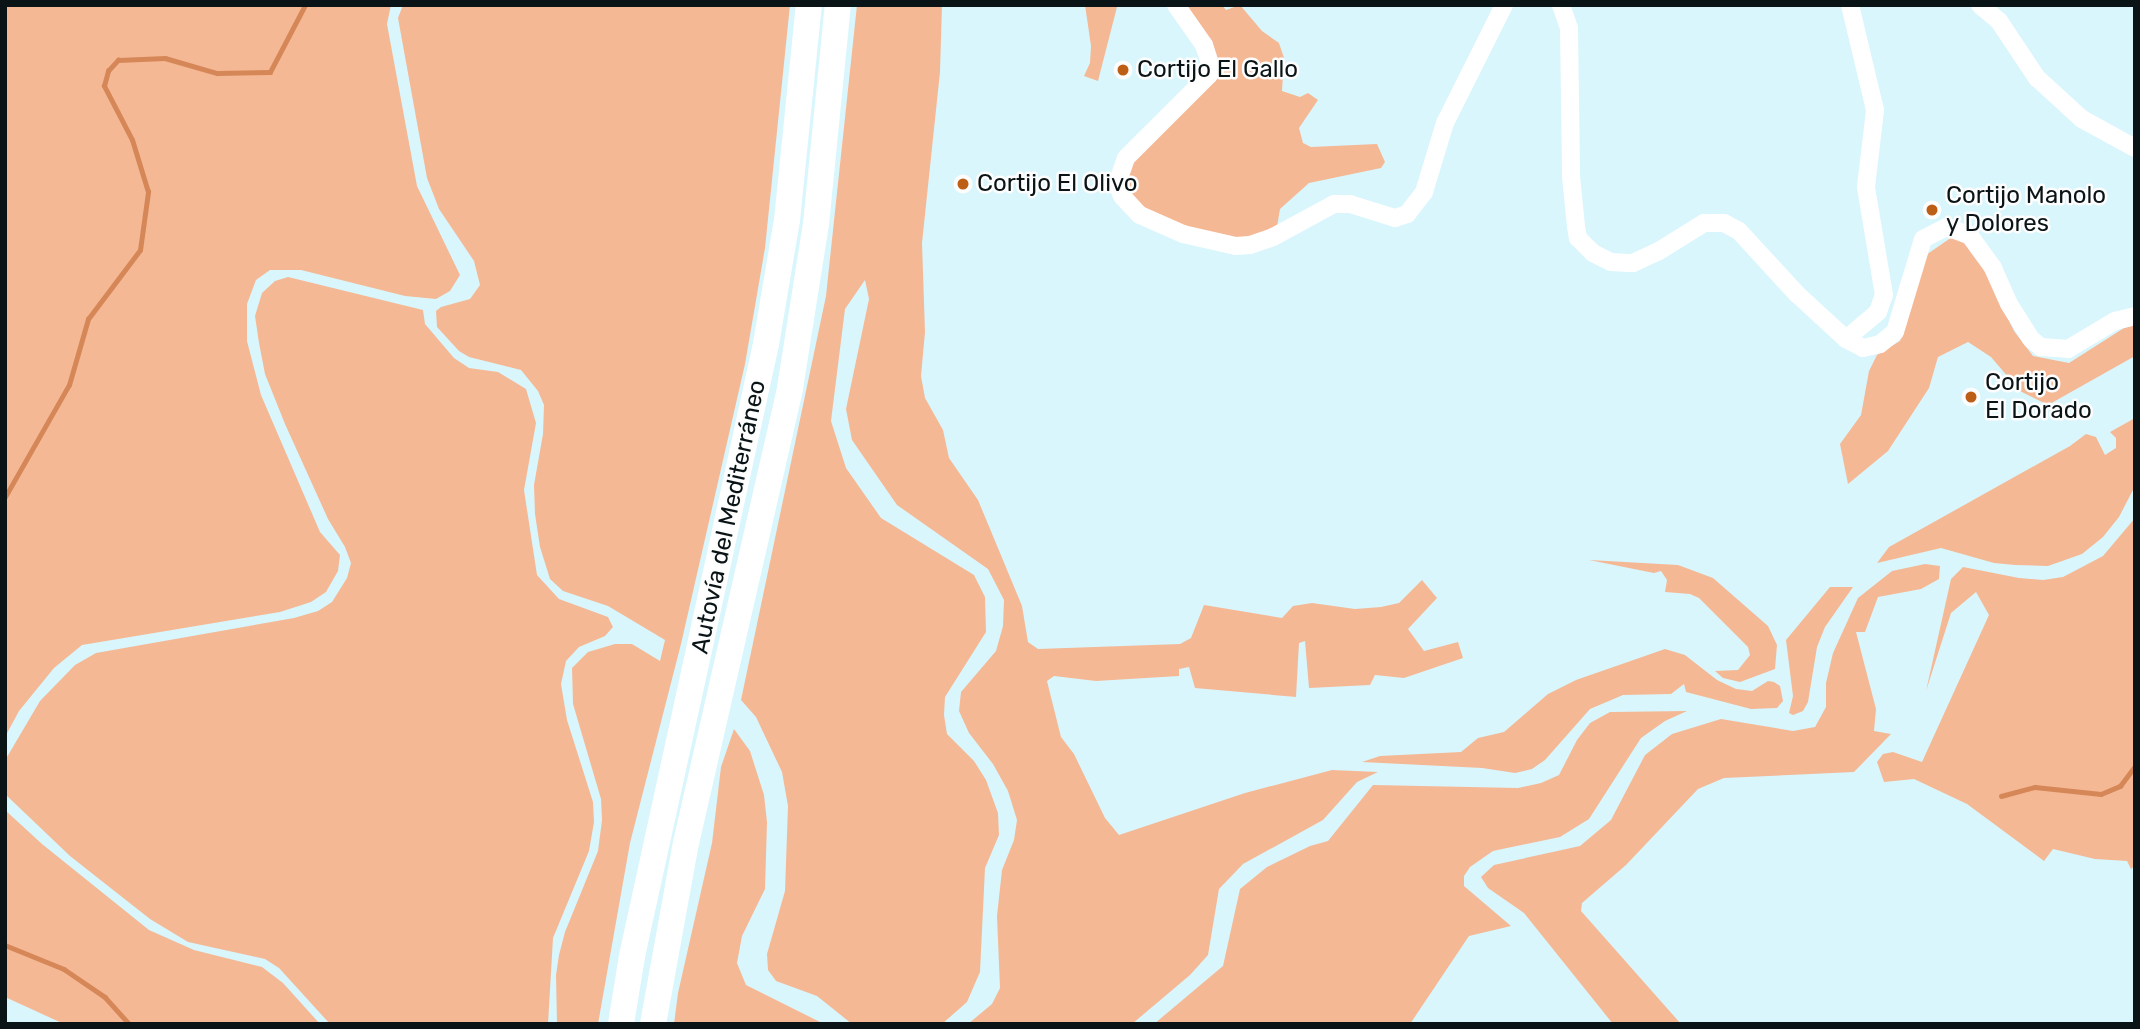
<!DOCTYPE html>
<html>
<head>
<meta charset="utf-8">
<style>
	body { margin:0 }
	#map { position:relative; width:2140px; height:1029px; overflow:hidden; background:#d9f6fd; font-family:Rubik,sans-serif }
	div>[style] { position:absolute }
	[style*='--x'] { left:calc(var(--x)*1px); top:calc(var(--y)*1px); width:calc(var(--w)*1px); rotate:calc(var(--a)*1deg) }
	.green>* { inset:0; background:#f5b895 }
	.stream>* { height:4.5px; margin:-2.25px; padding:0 2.25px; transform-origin:2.25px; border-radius:2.25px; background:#d68758 }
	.minor>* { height:18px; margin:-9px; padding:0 9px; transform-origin:9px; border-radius:9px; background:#fff }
	.highway>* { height:26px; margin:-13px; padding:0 13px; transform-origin:13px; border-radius:13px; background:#fff }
	.dots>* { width:19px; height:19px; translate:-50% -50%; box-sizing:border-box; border:4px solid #fdfdfd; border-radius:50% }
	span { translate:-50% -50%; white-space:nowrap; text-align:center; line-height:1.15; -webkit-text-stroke:5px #fdfdfd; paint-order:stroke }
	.poi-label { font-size:24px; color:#0a1417 }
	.left { translate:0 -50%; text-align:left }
	.street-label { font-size:24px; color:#0a1417 }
	.frame { position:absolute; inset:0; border:7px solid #0a1417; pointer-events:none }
</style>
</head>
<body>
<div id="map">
	<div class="green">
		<i style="clip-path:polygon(5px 5px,391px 5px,387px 24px,417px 186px,460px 275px,450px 291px,436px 299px,405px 296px,301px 270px,270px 270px,256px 280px,247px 304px,247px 341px,261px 395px,320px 532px,340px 555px,338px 571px,326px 592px,311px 602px,280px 612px,82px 645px,54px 668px,19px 711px,5px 737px)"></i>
		<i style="clip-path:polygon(403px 5px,790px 5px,765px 248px,745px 364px,681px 644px,630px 843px,598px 1024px,557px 1024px,556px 975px,559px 955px,565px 932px,598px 851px,602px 820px,601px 799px,573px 704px,572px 668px,588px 652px,615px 644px,632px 644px,660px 661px,665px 640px,608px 606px,563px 591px,550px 579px,540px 547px,535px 514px,534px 485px,543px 434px,544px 405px,538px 391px,521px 370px,469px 357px,459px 351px,437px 327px,436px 311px,441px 307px,470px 299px,480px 285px,474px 261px,439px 209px,427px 178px,398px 18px)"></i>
		<i style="clip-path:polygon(857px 5px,942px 5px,940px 72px,922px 243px,925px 332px,921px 376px,925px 398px,943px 430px,949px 458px,978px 500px,1022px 606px,1028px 642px,1038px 649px,1180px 644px,1191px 638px,1204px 605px,1282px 618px,1293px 606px,1312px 603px,1355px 609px,1381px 607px,1399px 603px,1422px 580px,1437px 598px,1408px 629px,1424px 651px,1458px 642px,1463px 658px,1404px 678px,1375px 675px,1370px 685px,1309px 688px,1305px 641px,1299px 643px,1296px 697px,1195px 688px,1189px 667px,1179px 669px,1179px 676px,1096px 681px,1054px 676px,1047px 681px,1061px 737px,1074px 754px,1105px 818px,1119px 835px,1245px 793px,1332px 770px,1378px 772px,1357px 782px,1323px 820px,1243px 864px,1219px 889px,1208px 955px,1190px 975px,1132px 1024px,968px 1024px,992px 1004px,1000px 988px,997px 916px,1002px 870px,1014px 840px,1017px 820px,1008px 791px,993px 764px,969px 733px,959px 711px,961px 692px,996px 651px,1003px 626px,1004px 600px,988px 569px,897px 505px,852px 440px,846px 409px,869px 299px,865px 280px,845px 309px,831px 421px,846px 468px,881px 518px,974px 575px,985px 597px,986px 632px,945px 697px,944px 715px,947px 734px,974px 761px,986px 780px,998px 813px,999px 835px,985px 868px,980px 972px,967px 1002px,942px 1024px,852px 1024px,817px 996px,776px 981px,768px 970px,767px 954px,785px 891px,788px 806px,782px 772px,756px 717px,741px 700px,826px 296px)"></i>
		<i style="clip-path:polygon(1085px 5px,1121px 5px,1117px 7px,1098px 81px,1084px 76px,1090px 63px,1091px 46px)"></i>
		<i style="clip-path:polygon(1185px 5px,1222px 5px,1226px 10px,1240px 5px,1262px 31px,1279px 43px,1284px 58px,1282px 91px,1300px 97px,1308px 93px,1318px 100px,1299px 128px,1303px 143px,1311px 147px,1377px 144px,1385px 162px,1381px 168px,1309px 183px,1280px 209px,1277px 227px,1246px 241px,1206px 235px,1147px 213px,1128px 193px,1125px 172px,1140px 151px,1215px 76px)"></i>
		<i style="clip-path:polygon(1952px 237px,1964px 242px,1976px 253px,2014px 331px,2033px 356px,2069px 363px,2124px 328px,2135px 325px,2135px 356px,2048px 405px,2020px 391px,1991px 357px,1968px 342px,1938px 357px,1929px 388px,1888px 451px,1848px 484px,1840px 444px,1861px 415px,1869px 371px,1877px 355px,1900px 341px,1926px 255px)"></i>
		<i style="clip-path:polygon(288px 277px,423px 310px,425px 324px,454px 358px,469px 368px,498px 372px,526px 389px,536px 423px,524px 490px,537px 575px,559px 599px,608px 617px,613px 627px,605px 636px,579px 647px,566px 661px,561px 684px,567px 720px,593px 802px,594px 822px,589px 851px,553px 938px,548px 1024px,330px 1024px,279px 968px,265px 959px,188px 942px,150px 919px,70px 856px,5px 794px,7px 757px,40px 701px,75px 665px,96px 653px,294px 618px,318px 611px,332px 602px,347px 578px,351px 563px,345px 547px,328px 519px,285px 424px,265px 374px,259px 343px,255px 316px,262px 293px,275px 281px)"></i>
		<i style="clip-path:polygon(2135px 418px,2134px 488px,2119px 517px,2103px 537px,2082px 554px,2048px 566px,2015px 565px,1994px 563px,1941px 548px,1877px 563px,1889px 547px,2070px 446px,2086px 434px,2096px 437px,2105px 455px,2116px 448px,2116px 438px,2110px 432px)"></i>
		<i style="clip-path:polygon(2135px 518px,2135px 865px,2131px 869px,2127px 861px,2095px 859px,2053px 849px,2044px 861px,1967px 804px,1914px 779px,1884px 782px,1877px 762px,1883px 754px,1893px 752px,1922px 762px,1989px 615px,1976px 592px,1951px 613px,1926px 691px,1951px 579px,1963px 567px,2019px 578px,2043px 580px,2063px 577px,2103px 556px)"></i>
		<i style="clip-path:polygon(1589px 560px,1678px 565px,1713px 578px,1768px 626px,1777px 645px,1775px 669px,1740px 682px,1723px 678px,1715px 671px,1738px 670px,1750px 655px,1748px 647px,1699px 598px,1690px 594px,1665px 592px,1667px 580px,1661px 571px,1654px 573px)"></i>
		<i style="clip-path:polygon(1925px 564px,1940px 566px,1939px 579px,1921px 589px,1878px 597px,1865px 632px,1856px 632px,1876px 709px,1874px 731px,1891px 734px,1854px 772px,1724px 778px,1698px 789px,1626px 865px,1582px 903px,1581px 911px,1681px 1024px,1613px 1024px,1524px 913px,1488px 888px,1481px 877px,1494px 865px,1580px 846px,1611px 820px,1645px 755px,1672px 734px,1721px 719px,1793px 731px,1815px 727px,1826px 707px,1826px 683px,1833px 653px,1858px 598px,1892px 571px)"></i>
		<i style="clip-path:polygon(1830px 587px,1853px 587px,1825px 627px,1817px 647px,1808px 702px,1803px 711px,1793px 715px,1789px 713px,1793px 696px,1786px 640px)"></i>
		<i style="clip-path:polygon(1665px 649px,1685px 655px,1717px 680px,1736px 689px,1752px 691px,1768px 681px,1774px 682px,1780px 686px,1783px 701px,1777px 708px,1751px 709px,1686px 692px,1684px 684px,1671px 694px,1623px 695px,1590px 709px,1545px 760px,1532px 769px,1515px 773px,1482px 768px,1362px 762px,1380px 756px,1461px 752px,1478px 738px,1504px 732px,1548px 694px,1576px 680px)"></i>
		<i style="clip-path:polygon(1687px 711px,1665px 721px,1641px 738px,1589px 819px,1560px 837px,1493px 851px,1470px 867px,1464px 876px,1464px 886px,1511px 926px,1469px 936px,1410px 1024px,1154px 1024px,1223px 966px,1240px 889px,1267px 867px,1310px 846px,1328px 841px,1373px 785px,1518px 788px,1541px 783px,1559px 775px,1577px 740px,1590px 723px,1610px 712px)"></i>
		<i style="clip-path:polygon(734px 729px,750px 751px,764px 795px,767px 822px,765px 889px,742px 936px,737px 963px,746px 985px,824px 1024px,674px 1024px,678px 993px,712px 843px,721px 767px)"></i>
		<i style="clip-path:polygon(5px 810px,42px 844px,149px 930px,194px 950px,262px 967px,283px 983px,320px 1024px,64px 1024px,5px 997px)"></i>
	</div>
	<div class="stream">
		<i style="--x:5;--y:497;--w:129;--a:-60.3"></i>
		<i style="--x:69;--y:385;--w:69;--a:-73.9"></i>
		<i style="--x:88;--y:319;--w:86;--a:-53"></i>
		<i style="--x:140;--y:250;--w:59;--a:-82.1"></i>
		<i style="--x:148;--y:192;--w:54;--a:-107.1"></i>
		<i style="--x:132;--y:140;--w:61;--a:-117.4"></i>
		<i style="--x:104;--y:86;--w:16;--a:-75"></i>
		<i style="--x:108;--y:71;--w:15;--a:-48"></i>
		<i style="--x:118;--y:60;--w:47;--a:-2.4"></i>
		<i style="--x:165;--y:58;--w:54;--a:16.1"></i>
		<i style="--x:217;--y:73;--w:53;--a:-1.1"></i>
		<i style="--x:270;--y:72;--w:76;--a:-62.4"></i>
		<i style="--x:2001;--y:796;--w:35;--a:-15"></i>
		<i style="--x:2035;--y:787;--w:66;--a:6.1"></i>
		<i style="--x:2101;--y:794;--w:21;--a:-23"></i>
		<i style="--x:2120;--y:786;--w:25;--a:-53"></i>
		<i style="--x:5;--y:945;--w:64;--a:22.1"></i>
		<i style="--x:64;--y:969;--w:50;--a:34.3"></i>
		<i style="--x:105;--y:997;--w:36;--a:48"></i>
	</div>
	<div class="minor">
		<i style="--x:1176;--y:5;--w:49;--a:55"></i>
		<i style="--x:1204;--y:45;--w:19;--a:72"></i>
		<i style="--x:1210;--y:63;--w:12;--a:95"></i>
		<i style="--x:1209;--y:75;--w:117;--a:135"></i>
		<i style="--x:1126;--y:158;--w:28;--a:109"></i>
		<i style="--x:1117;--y:184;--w:13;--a:67"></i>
		<i style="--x:1122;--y:196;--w:26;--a:47"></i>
		<i style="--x:1140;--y:215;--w:47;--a:23.8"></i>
		<i style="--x:1183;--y:234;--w:54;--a:12.8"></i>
		<i style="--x:1236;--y:246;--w:14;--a:-4"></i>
		<i style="--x:1250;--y:245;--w:24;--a:-19"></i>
		<i style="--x:1273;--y:237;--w:69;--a:-28.4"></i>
		<i style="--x:1334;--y:204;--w:16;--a:0"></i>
		<i style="--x:1350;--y:204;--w:47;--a:17.3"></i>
		<i style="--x:1395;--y:218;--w:13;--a:-18"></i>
		<i style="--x:1407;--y:214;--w:28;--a:-52"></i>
		<i style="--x:1424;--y:192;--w:72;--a:-73.1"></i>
		<i style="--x:1445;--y:123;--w:132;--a:-63.4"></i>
		<i style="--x:1561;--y:5;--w:24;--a:71"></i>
		<i style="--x:1569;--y:28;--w:148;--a:89.2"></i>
		<i style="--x:1571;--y:176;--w:50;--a:84.3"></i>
		<i style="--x:1576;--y:226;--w:12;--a:81"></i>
		<i style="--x:1578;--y:238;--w:21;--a:45"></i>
		<i style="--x:1593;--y:253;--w:20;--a:27"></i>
		<i style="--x:1611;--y:262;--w:22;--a:3"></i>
		<i style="--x:1633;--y:263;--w:29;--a:-25"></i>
		<i style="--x:1659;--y:251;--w:53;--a:-31.9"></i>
		<i style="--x:1704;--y:223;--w:20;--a:0"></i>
		<i style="--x:1724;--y:223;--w:17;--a:28"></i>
		<i style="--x:1739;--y:231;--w:86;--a:47.4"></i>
		<i style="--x:1797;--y:294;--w:67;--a:42.6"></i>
		<i style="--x:1846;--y:339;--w:19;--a:28"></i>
		<i style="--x:1863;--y:348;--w:17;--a:-13"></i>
		<i style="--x:1880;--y:344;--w:19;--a:-39"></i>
		<i style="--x:1895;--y:332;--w:97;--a:-73.2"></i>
		<i style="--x:1923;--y:239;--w:27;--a:-27"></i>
		<i style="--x:1947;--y:227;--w:25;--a:21"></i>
		<i style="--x:1970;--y:236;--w:39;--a:54"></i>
		<i style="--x:1993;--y:268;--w:39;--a:66"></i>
		<i style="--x:2009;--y:304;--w:41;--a:57.8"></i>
		<i style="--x:2031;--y:339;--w:13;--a:39"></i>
		<i style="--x:2041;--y:347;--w:27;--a:4"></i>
		<i style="--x:2068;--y:349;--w:55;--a:-30.8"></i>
		<i style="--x:2115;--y:321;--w:21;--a:-14"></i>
		<i style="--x:1980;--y:5;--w:25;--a:40"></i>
		<i style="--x:1999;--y:21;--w:69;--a:56.3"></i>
		<i style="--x:2037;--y:78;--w:61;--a:42.3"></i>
		<i style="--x:2082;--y:119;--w:60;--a:28.7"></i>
		<i style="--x:1846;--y:339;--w:42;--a:-40.2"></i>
		<i style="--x:1878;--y:312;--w:18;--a:-71"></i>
		<i style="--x:1884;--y:295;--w:109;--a:-99.5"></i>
		<i style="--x:1866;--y:187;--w:78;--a:-83.3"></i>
		<i style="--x:1875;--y:110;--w:108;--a:-103.4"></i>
	</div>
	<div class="highway">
		<i style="--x:621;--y:1024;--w:69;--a:-80.8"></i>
		<i style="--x:632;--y:956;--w:626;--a:-77.65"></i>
		<i style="--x:766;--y:344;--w:126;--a:-80.4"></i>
		<i style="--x:787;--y:220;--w:216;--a:-84.2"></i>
		<i style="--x:653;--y:1024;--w:184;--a:-79.7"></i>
		<i style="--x:686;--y:843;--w:467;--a:-77.1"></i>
		<i style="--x:790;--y:388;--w:166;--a:-81"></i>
		<i style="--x:816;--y:224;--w:220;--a:-84.3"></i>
	</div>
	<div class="dots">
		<i style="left:1123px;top:70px;background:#bd5e17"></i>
		<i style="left:963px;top:184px;background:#bd5e17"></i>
		<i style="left:1932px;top:210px;background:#bd5e17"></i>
		<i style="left:1971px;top:397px;background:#bd5e17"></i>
	</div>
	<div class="poi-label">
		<span class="left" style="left:1137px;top:70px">Cortijo El Gallo</span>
		<span class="left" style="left:977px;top:184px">Cortijo El Olivo</span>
		<span class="left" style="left:1946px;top:210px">Cortijo Manolo<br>y Dolores</span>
		<span class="left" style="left:1985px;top:397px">Cortijo<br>El Dorado</span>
	</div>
	<div class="street-label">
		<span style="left:729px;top:517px;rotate:-78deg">Autovía del Mediterráneo</span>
	</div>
	<div class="frame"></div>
</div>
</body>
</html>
